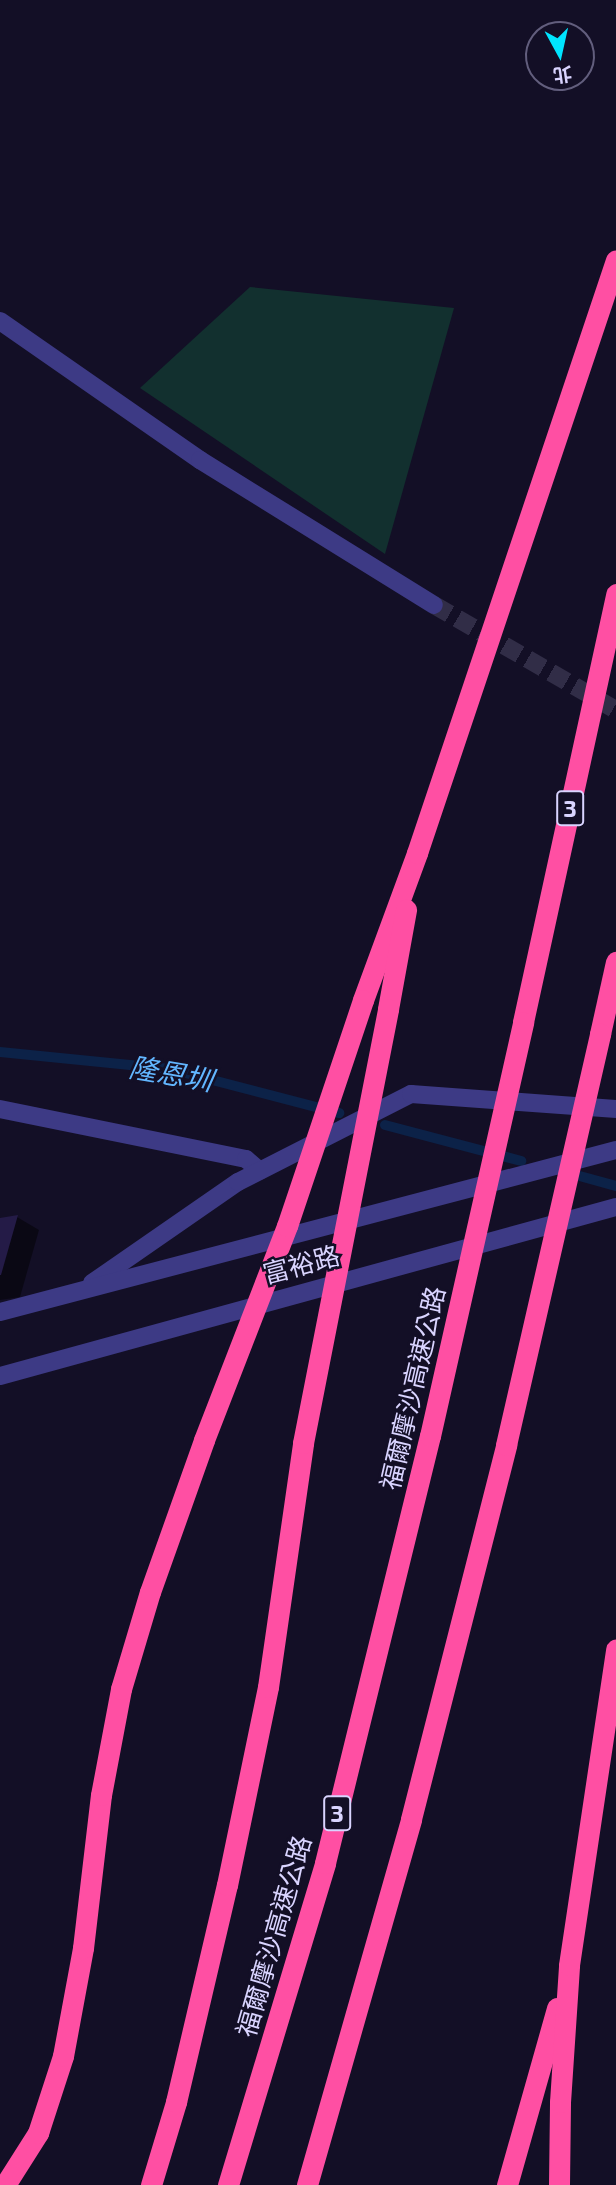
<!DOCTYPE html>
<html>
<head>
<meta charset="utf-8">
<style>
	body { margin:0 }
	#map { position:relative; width:616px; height:2185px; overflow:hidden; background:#130f26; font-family:"Exo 2","Noto Sans TC",sans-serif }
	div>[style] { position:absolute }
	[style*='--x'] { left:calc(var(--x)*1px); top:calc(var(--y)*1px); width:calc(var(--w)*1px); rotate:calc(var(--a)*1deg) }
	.green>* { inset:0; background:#12302f }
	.shadow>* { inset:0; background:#0007 }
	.stream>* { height:10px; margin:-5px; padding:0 5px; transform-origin:5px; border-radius:5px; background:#0c2248 }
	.building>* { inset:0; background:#241b47 }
	.minor-tunnel>* { height:18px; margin-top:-9px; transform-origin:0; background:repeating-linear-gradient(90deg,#312d47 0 18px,transparent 0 27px) }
	.minor>* { height:18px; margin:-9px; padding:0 9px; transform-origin:9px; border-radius:9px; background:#3d3a85 }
	.highway>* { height:21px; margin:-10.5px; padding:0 10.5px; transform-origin:10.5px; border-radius:10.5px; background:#ff4fa3 }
	.highway-bridge>* { height:21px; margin:-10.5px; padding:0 10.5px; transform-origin:10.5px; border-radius:10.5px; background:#ff4fa3 }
	span { translate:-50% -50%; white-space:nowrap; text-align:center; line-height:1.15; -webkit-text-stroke:5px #130f26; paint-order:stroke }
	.shield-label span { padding:2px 5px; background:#130f26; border:2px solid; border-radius:5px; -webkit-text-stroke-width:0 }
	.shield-label { font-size:24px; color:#d9d4ff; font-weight:700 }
	.street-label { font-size:26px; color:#d9d4ff }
	.water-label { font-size:28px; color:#62b6ff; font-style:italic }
	.north { position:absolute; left:525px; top:21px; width:70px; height:70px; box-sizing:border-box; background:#130f26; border:2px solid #625e7d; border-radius:50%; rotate:172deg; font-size:19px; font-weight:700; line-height:28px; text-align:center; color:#d9d4ff }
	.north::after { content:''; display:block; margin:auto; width:24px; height:32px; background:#00e5ff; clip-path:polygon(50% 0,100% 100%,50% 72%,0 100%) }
</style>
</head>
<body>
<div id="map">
	<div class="green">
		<i style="clip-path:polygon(250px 287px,454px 308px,385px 554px,140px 388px)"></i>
	</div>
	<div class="shadow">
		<i style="clip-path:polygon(17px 1217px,39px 1230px,20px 1297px,0 1300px,0 1219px)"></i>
	</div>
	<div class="stream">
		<i style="--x:0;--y:1052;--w:171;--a:5.7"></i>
		<i style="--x:170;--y:1069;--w:175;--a:14.6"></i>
		<i style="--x:385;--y:1125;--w:141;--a:14.8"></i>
		<i style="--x:576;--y:1175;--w:41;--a:15.4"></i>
	</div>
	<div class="building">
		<i style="clip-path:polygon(18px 1215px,1px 1275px,0 1275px,0 1218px)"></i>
	</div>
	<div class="minor-tunnel">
		<i style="--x:434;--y:605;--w:210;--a:30"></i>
	</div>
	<div class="minor">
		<i style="--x:0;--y:321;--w:244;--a:34.8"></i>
		<i style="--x:200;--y:460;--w:275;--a:31.8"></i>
		<i style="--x:0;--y:1109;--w:251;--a:11.5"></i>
		<i style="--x:246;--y:1159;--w:18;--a:41"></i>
		<i style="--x:92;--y:1283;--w:178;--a:-34.7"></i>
		<i style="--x:238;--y:1182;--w:194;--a:-27"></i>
		<i style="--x:411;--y:1094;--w:206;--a:4.2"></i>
		<i style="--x:0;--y:1312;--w:637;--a:-14.73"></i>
		<i style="--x:0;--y:1376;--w:639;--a:-15.34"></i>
	</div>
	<div class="highway">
		<i style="--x:363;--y:1000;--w:157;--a:-69.8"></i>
		<i style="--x:417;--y:853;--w:625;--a:-71.45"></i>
		<i style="--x:388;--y:1009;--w:101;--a:-79.7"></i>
		<i style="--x:523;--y:1022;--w:438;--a:-77.7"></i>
		<i style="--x:600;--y:1034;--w:74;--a:-77.5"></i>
		<i style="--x:5;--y:2185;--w:62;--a:-57.6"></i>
		<i style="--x:38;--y:2133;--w:81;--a:-72"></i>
		<i style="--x:63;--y:2056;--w:110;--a:-79.5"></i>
		<i style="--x:83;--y:1948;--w:154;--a:-83.3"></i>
		<i style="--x:101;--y:1795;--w:108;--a:-79.3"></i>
		<i style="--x:121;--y:1689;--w:101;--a:-73.4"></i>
		<i style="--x:150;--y:1592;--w:161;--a:-70.4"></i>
		<i style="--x:151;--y:2185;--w:87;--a:-73.2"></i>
		<i style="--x:176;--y:2102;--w:223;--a:-76.8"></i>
		<i style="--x:227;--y:1885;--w:202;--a:-78.3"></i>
		<i style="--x:268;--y:1687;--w:246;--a:-81.8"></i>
		<i style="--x:228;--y:2185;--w:336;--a:-73.2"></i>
		<i style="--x:325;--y:1863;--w:440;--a:-76.2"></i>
		<i style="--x:307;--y:2185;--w:380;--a:-74.1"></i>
		<i style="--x:411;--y:1819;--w:386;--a:-75.7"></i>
		<i style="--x:507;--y:2185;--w:184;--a:-74.2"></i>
		<i style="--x:559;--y:2185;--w:83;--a:-89.3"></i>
		<i style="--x:560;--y:2102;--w:137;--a:-86.2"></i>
		<i style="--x:569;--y:1965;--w:319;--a:-81.5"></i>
	</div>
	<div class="highway-bridge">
		<i style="--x:430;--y:1436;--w:424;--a:-77.3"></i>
		<i style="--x:204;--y:1440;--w:230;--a:-68.8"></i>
		<i style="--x:287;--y:1226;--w:238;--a:-71.4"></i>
		<i style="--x:303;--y:1443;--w:442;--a:-78.9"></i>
		<i style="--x:506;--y:1445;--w:422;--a:-77.1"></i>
	</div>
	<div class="shield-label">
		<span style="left:570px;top:808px">3</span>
		<span style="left:337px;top:1813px">3</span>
	</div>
	<div class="street-label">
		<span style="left:301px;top:1264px;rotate:-15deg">富裕路</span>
		<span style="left:412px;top:1388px;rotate:-77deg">福爾摩沙高速公路</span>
		<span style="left:273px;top:1936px;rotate:-74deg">福爾摩沙高速公路</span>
	</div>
	<div class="water-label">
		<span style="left:171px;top:1073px;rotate:10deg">隆恩圳</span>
	</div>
	<div class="north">北</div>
</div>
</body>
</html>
